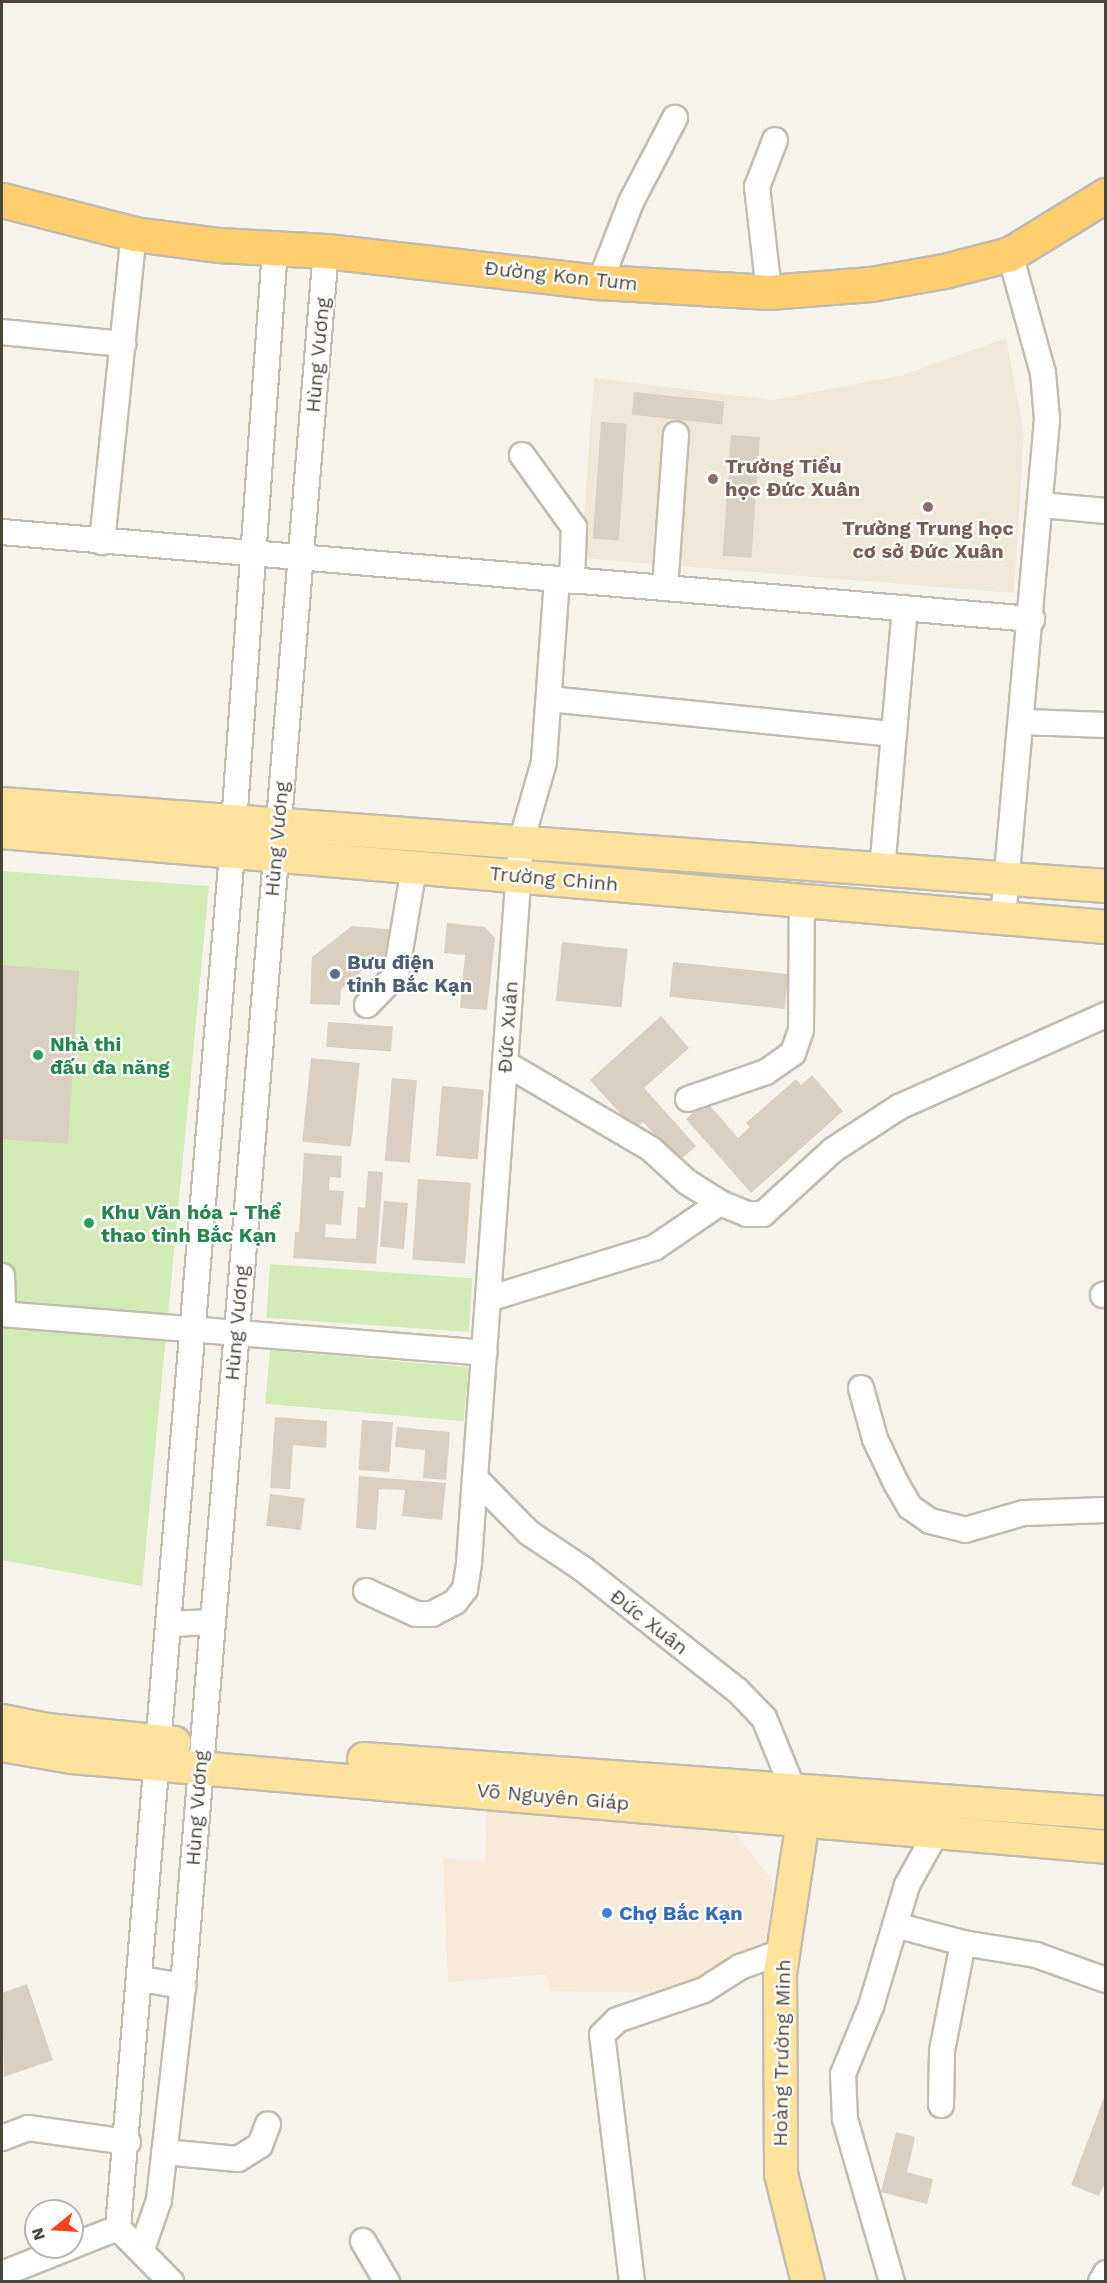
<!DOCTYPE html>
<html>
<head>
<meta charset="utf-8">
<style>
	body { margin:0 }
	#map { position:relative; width:1107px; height:2283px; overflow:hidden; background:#f6f3ec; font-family:"Work Sans",sans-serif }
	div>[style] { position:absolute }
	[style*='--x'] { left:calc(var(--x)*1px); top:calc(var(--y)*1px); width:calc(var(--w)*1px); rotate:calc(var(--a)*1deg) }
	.commercial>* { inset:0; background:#f7ead8 }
	.education>* { inset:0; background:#efe8d6 }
	.green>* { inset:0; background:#d2eab5; transform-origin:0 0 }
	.building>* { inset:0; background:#d8cfc1; transform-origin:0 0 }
	.roads { filter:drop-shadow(2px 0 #c2bbae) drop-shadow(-2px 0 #c2bbae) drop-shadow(0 2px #c2bbae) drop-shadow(0 -2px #c2bbae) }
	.minor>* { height:24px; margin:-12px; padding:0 12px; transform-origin:12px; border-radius:12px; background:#fff }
	.major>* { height:32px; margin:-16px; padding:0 16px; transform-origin:16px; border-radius:16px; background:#ffe39c }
	.highway>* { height:33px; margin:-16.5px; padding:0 16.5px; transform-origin:16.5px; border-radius:16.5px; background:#ffcf6e }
	.dots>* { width:16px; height:16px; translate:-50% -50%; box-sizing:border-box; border:3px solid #fff; border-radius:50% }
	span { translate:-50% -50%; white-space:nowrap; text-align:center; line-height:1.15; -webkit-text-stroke:4.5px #fff; paint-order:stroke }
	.street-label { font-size:20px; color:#4b4439 }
	.education-label { font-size:20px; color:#785e54; font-weight:700 }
	.left { translate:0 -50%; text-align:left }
	.service-label { font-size:20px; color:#4e5e75; font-weight:700 }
	.leisure-label { font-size:20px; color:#27864d; font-weight:700 }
	.shop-label { font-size:20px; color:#366cbe; font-weight:700 }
	.frame { position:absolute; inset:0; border:3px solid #4b4439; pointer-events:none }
	.north { position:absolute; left:24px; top:2199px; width:60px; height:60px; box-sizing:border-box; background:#fff; border:2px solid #b7b4b0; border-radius:50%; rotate:252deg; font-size:16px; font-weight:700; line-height:24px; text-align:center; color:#4b4439 }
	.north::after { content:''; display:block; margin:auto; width:21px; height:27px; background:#fc3f1d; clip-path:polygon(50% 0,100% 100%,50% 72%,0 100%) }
</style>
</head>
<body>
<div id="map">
	<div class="commercial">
		<i style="clip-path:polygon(487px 1806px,730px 1826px,773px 1881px,766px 1946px,672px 1993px,550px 1991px,547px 1974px,448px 1982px,443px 1858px,485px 1861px)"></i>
	</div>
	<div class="education">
		<i style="clip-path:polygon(1006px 338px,1024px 433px,1014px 593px,581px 558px,594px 378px,772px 400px,903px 375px)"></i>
	</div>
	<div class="green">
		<i style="clip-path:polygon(2px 871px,209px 886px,142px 1586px,2px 1560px)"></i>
		<i style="left:270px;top:1264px;width:203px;height:54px;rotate:4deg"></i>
		<i style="left:270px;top:1350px;width:199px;height:54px;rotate:5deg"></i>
	</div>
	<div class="building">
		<i style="left:634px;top:392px;width:91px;height:23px;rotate:6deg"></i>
		<i style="left:601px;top:422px;width:26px;height:117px;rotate:4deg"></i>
		<i style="left:731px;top:435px;width:29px;height:121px;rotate:4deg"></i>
		<i style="clip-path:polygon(447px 923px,485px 927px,495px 938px,487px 1010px,460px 1008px,465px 955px,444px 953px)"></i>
		<i style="clip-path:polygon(352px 926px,397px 930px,393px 960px,377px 958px,341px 989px,340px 1005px,310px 1004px,312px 957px)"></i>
		<i style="left:562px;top:942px;width:66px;height:59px;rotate:6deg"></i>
		<i style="left:673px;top:962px;width:116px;height:35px;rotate:6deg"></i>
		<i style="clip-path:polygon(2px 965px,79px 971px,68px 1144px,2px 1139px)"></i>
		<i style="clip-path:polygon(661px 1016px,689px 1048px,644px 1088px,696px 1146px,679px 1161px,643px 1122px,635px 1130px,590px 1080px)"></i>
		<i style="left:328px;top:1022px;width:65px;height:25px;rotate:4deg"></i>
		<i style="left:311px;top:1058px;width:49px;height:84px;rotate:6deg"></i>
		<i style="clip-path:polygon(812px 1075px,843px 1111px,751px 1193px,686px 1119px,706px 1101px,738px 1138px,750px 1127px,746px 1123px,796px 1079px,801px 1085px)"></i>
		<i style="left:392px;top:1078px;width:25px;height:83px;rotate:5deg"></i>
		<i style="left:442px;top:1086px;width:42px;height:70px;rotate:5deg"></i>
		<i style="clip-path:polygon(304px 1153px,342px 1156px,341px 1178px,330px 1177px,329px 1190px,344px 1191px,341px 1225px,326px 1224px,325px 1237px,356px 1239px,358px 1207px,365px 1208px,368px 1171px,383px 1172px,376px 1264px,293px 1258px,295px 1232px,299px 1232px)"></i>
		<i style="left:418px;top:1179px;width:53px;height:81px;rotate:4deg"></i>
		<i style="left:384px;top:1201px;width:24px;height:46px;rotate:5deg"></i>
		<i style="clip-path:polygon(275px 1417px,327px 1421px,326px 1448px,293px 1445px,290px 1489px,270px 1488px)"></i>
		<i style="left:362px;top:1420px;width:31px;height:50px;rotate:4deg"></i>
		<i style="clip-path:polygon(397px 1427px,450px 1432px,446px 1480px,423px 1478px,425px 1450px,395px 1447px)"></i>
		<i style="clip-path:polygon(359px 1476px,446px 1483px,442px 1520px,402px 1516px,405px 1490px,379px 1489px,376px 1530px,356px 1528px)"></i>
		<i style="left:270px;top:1494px;width:35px;height:32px;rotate:7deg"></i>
		<i style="clip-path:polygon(27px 1984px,53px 2060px,4px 2077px,2px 1993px)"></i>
		<i style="clip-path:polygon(1105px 2095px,1106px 2180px,1099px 2196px,1071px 2185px)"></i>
		<i style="clip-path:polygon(896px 2132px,915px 2137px,907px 2172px,933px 2179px,927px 2204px,881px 2192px)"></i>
	</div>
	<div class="roads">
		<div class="minor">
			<i style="--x:600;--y:282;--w:86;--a:-68.8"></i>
			<i style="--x:631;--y:202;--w:95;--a:-62.4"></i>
			<i style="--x:769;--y:292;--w:106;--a:-96.5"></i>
			<i style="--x:757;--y:187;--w:50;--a:-69"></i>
			<i style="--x:2;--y:332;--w:122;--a:5.7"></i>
			<i style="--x:522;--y:455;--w:89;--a:54.2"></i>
			<i style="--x:574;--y:527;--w:54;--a:92.1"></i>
			<i style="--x:1040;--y:505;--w:66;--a:5.2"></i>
			<i style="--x:2;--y:532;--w:1034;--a:4.83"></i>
			<i style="--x:102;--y:542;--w:310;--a:-84.1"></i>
			<i style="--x:557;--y:579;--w:183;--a:94.1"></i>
			<i style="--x:544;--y:762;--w:83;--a:106"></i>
			<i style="--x:521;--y:842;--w:638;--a:94.14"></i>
			<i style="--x:475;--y:1478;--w:77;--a:45.5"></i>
			<i style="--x:529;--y:1533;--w:65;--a:33.7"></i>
			<i style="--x:583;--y:1569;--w:196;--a:38.2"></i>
			<i style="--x:737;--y:1690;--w:39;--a:46"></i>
			<i style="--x:764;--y:1718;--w:77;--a:67.8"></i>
			<i style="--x:665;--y:588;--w:154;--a:-85.9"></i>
			<i style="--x:549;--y:699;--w:347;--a:5.8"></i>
			<i style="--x:1022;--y:722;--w:84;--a:2"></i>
			<i style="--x:882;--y:870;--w:263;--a:-85"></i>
			<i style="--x:1003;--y:918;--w:501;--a:-84.96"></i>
			<i style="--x:1047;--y:419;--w:46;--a:-95"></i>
			<i style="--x:1043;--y:373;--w:123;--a:-105.5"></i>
			<i style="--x:367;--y:1005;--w:42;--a:-46"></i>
			<i style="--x:396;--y:975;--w:109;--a:-80.5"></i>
			<i style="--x:505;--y:1063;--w:169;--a:30.5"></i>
			<i style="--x:651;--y:1149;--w:49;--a:42.5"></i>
			<i style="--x:687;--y:1182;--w:39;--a:32"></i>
			<i style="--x:720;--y:1203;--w:29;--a:22"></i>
			<i style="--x:747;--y:1214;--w:16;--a:0"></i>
			<i style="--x:763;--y:1214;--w:95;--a:-42.4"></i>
			<i style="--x:833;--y:1150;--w:79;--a:-33.1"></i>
			<i style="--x:899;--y:1107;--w:227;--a:-24"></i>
			<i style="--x:688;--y:1099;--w:83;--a:-19.1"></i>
			<i style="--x:766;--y:1072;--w:33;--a:-35"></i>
			<i style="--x:793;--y:1053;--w:24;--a:-71"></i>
			<i style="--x:801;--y:1030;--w:129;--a:-89.6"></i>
			<i style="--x:2;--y:1276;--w:38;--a:88"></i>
			<i style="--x:1103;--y:1295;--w:3;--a:-18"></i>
			<i style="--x:488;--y:1299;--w:174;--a:-17.1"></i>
			<i style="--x:654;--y:1248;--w:80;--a:-34.3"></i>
			<i style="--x:2;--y:1314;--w:484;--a:4.6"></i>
			<i style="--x:861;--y:1388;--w:53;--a:74.6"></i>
			<i style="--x:875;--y:1439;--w:49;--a:64.5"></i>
			<i style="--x:896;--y:1483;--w:28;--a:60"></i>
			<i style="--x:910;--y:1507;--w:24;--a:35"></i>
			<i style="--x:930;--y:1521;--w:36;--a:14"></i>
			<i style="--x:965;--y:1530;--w:61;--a:-16.1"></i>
			<i style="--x:1024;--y:1513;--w:82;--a:-2.1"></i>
			<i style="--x:366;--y:1591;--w:55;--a:24.7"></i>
			<i style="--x:416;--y:1614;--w:16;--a:0"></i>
			<i style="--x:432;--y:1614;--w:26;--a:-28"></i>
			<i style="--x:455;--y:1602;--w:16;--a:-52"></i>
			<i style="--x:465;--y:1589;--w:26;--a:-81"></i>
			<i style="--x:469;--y:1563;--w:85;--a:-86"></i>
			<i style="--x:169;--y:1624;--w:43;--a:-2.7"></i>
			<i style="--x:895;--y:1925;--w:70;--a:14.8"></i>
			<i style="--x:963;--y:1943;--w:74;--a:9.3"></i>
			<i style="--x:1036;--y:1955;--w:74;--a:19.7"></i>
			<i style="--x:141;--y:1979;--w:43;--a:9.5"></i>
			<i style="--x:941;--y:2105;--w:54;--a:-88.9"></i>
			<i style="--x:942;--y:2051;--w:110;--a:-79"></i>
			<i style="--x:2;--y:2138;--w:28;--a:-21"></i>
			<i style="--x:28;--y:2128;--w:101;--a:8"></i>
			<i style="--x:164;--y:2152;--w:74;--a:5.4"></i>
			<i style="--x:238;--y:2159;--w:26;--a:-32"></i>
			<i style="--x:260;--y:2145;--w:22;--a:-69"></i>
			<i style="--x:118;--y:2228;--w:1381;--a:-85.26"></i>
			<i style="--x:232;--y:852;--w:605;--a:-85.92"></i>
			<i style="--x:363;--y:2241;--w:48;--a:59.7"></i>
			<i style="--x:72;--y:2246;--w:49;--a:-21.4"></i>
			<i style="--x:118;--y:2228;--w:76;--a:45.5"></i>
			<i style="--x:142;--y:2249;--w:52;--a:-70.9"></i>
			<i style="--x:159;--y:2200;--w:215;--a:-83.6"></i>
			<i style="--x:183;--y:1986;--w:1741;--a:-85.29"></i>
			<i style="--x:2;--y:2274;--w:73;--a:-21.7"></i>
			<i style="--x:632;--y:2282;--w:249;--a:-96.9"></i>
			<i style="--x:602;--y:2035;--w:21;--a:-45"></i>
			<i style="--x:617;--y:2020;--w:92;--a:-19"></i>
			<i style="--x:704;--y:1990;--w:43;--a:-32.6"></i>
			<i style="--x:740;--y:1967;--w:47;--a:-20"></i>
			<i style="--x:892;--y:2282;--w:170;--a:-106.1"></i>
			<i style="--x:845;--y:2119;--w:45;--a:-92.5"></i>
			<i style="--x:843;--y:2074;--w:74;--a:-67.6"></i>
			<i style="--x:871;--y:2006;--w:126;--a:-73.4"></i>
			<i style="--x:907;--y:1885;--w:60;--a:-60.9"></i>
			<i style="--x:1101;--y:2282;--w:10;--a:-61"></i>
		</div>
		<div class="major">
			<i style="--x:2;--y:804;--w:1107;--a:4.25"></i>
			<i style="--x:2;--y:832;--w:1108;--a:4.92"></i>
			<i style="--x:2;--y:1721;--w:46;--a:11.3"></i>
			<i style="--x:47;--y:1730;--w:128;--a:5.8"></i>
			<i style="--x:2;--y:1745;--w:71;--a:9.7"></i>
			<i style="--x:72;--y:1757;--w:1038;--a:4.97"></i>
			<i style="--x:364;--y:1759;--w:744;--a:4.16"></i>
			<i style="--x:797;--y:1801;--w:20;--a:72"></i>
			<i style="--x:803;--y:1820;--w:155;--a:98.5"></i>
			<i style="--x:780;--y:1973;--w:201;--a:89.7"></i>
			<i style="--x:781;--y:2174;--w:111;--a:76"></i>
		</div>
		<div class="highway">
			<i style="--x:2;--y:200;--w:136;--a:14.4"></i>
			<i style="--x:134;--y:234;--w:86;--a:7.4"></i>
			<i style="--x:219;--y:245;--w:107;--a:3.2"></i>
			<i style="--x:326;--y:251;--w:276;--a:6.5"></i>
			<i style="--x:600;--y:282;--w:169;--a:3.4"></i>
			<i style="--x:769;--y:292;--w:102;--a:-4.5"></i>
			<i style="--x:871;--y:284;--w:74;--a:-10.1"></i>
			<i style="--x:944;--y:271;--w:68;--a:-14.4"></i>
			<i style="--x:1010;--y:254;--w:113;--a:-31.6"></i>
		</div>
	</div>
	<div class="dots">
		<i style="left:713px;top:479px;background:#8d6e63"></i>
		<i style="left:928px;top:507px;background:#8d6e63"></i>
		<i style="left:335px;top:974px;background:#5c6f8a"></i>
		<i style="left:38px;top:1055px;background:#2e9e5b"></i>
		<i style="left:89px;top:1223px;background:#2e9e5b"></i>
		<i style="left:607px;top:1913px;background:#3f7fe0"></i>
	</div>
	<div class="street-label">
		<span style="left:561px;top:276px;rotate:6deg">Đường Kon Tum</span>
		<span style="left:318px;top:355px;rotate:-85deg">Hùng Vương</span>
		<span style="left:277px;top:839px;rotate:-85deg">Hùng Vương</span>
		<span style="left:554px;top:879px;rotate:5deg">Trường Chinh</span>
		<span style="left:508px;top:1027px;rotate:-86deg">Đức Xuân</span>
		<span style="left:237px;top:1323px;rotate:-85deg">Hùng Vương</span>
		<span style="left:649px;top:1622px;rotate:38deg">Đức Xuân</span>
		<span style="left:553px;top:1797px;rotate:5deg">Võ Nguyên Giáp</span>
		<span style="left:197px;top:1808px;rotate:-86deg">Hùng Vương</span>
		<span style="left:782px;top:2053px;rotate:-89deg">Hoàng Trường Minh</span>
	</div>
	<div class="education-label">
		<span class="left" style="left:725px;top:478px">Trường Tiểu<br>học Đức Xuân</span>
		<span style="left:928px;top:540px">Trường Trung học<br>cơ sở Đức Xuân</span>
	</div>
	<div class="service-label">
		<span class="left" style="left:347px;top:974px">Bưu điện<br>tỉnh Bắc Kạn</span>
	</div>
	<div class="leisure-label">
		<span class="left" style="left:50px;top:1056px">Nhà thi<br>đấu đa năng</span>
		<span class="left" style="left:101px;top:1224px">Khu Văn hóa - Thể<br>thao tỉnh Bắc Kạn</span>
	</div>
	<div class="shop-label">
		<span class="left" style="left:619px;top:1913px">Chợ Bắc Kạn</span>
	</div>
	<div class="frame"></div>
	<div class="north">N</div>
</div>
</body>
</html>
